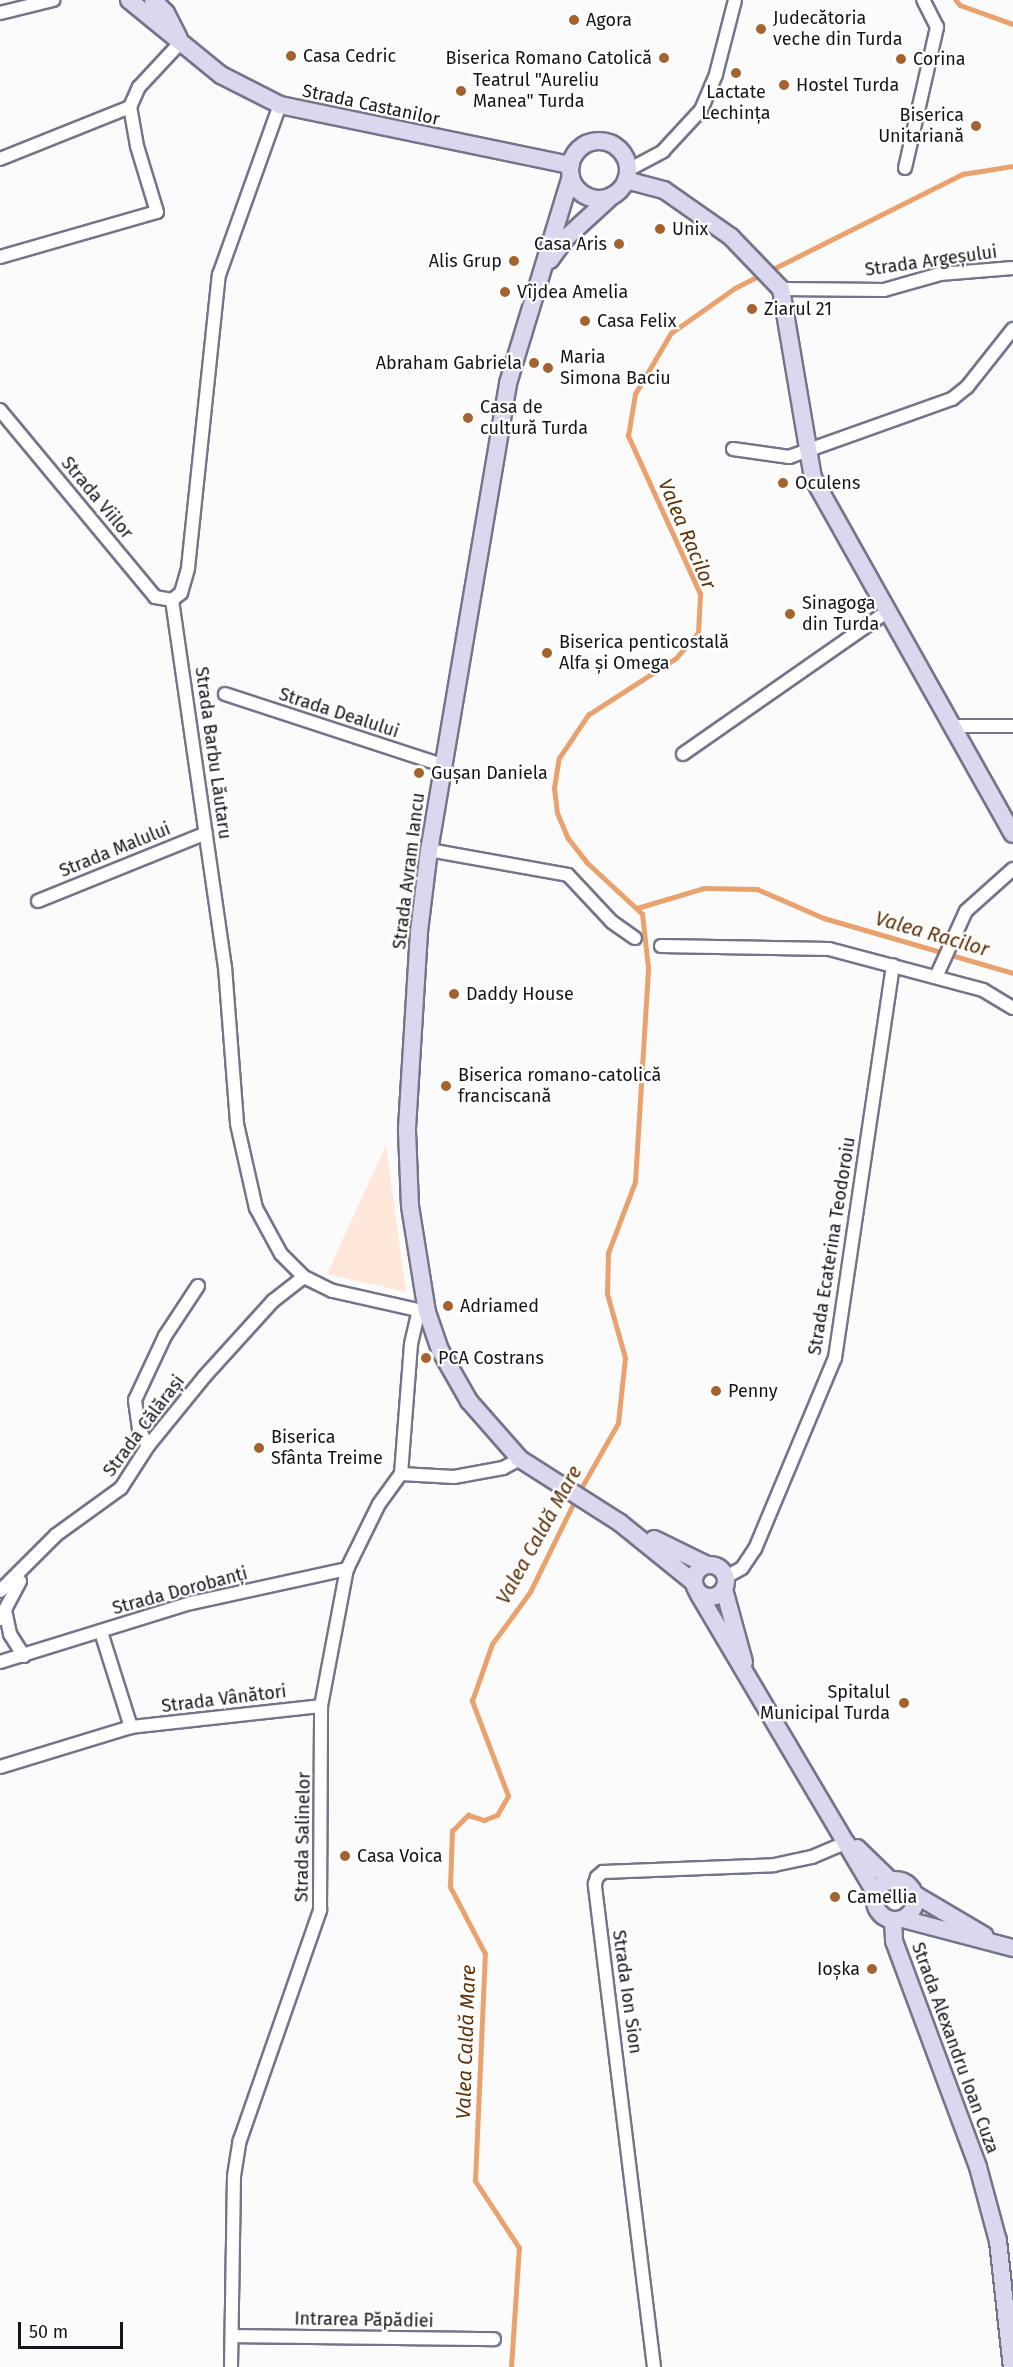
<!DOCTYPE html>
<html>
<head>
<meta charset="utf-8">
<style>
	body { margin:0 }
	#map { position:relative; width:1013px; height:2367px; overflow:hidden; background:#fbfbfb; font-family:"Fira Sans",sans-serif }
	div>[style] { position:absolute }
	[style*='--x'] { left:calc(var(--x)*1px); top:calc(var(--y)*1px); width:calc(var(--w)*1px); rotate:calc(var(--a)*1deg) }
	.green>* { inset:0; background:#ffe8d9 }
	.stream>* { height:4.5px; margin:-2.25px; padding:0 2.25px; transform-origin:2.25px; border-radius:2.25px; background:#e9a26d }
	.roads { filter:drop-shadow(2px 0 #74748a) drop-shadow(-2px 0 #74748a) drop-shadow(0 2px #74748a) drop-shadow(0 -2px #74748a) }
	.street>* { height:12px; margin:-6px; padding:0 6px; transform-origin:6px; border-radius:6px; background:#fff }
	.secondary>* { height:16px; margin:-8px; padding:0 8px; transform-origin:8px; border-radius:8px; background:#dad8ef }
	.secondary>.ring { margin:-8px; padding:0; box-sizing:content-box; background:none; border:16px solid #dad8ef; border-radius:50% }
	.dots>* { width:16px; height:16px; translate:-50% -50%; box-sizing:border-box; border:3px solid #fff; border-radius:50% }
	span { translate:-50% -50%; white-space:nowrap; text-align:center; line-height:1.15; -webkit-text-stroke:4.5px #fff; paint-order:stroke }
	.poi-label { font-size:18px; color:#14141c }
	.left { translate:0 -50%; text-align:left }
	.right { translate:-100% -50%; text-align:right }
	.street-label { font-size:18px; color:#14141c }
	.water-label { font-size:20px; color:#5e3106; font-style:italic }
	.scale { position:absolute; left:18px; top:2322px; width:105px; height:27px; box-sizing:border-box; border:3px solid #14141c; border-top:0; padding-left:8px; font-size:18px; line-height:21px; white-space:nowrap; color:#14141c; -webkit-text-stroke:4px #fff; paint-order:stroke }
</style>
</head>
<body>
<div id="map">
	<div class="green">
		<i style="clip-path:polygon(386px 1145px,406px 1292px,327px 1274px)"></i>
	</div>
	<div class="stream">
		<i style="--x:956;--y:0;--w:6;--a:51"></i>
		<i style="--x:960;--y:5;--w:56;--a:19.7"></i>
		<i style="--x:769;--y:271;--w:217;--a:-26.6"></i>
		<i style="--x:963;--y:174;--w:51;--a:-9.1"></i>
		<i style="--x:637;--y:908;--w:70;--a:-16.6"></i>
		<i style="--x:704;--y:888;--w:53;--a:1.1"></i>
		<i style="--x:757;--y:889;--w:73;--a:23.4"></i>
		<i style="--x:824;--y:918;--w:197;--a:16.2"></i>
		<i style="--x:579;--y:1492;--w:79;--a:-60.5"></i>
		<i style="--x:618;--y:1423;--w:65;--a:-83.9"></i>
		<i style="--x:625;--y:1358;--w:66;--a:-105.7"></i>
		<i style="--x:607;--y:1294;--w:41;--a:-88.6"></i>
		<i style="--x:608;--y:1253;--w:76;--a:-69.2"></i>
		<i style="--x:635;--y:1182;--w:214;--a:-86.5"></i>
		<i style="--x:648;--y:968;--w:54;--a:-96.3"></i>
		<i style="--x:642;--y:914;--w:75;--a:-137.2"></i>
		<i style="--x:587;--y:863;--w:31;--a:-128"></i>
		<i style="--x:568;--y:839;--w:28;--a:-113"></i>
		<i style="--x:557;--y:813;--w:25;--a:-97"></i>
		<i style="--x:554;--y:788;--w:30;--a:-81"></i>
		<i style="--x:559;--y:758;--w:52;--a:-56"></i>
		<i style="--x:588;--y:715;--w:105;--a:-32.9"></i>
		<i style="--x:676;--y:658;--w:33;--a:-49"></i>
		<i style="--x:698;--y:633;--w:39;--a:-87"></i>
		<i style="--x:700;--y:594;--w:174;--a:-114.5"></i>
		<i style="--x:628;--y:436;--w:43;--a:-80.5"></i>
		<i style="--x:635;--y:394;--w:71;--a:-59.5"></i>
		<i style="--x:671;--y:333;--w:78;--a:-35.1"></i>
		<i style="--x:735;--y:288;--w:29;--a:-27"></i>
		<i style="--x:511;--y:2367;--w:119;--a:-86.2"></i>
		<i style="--x:519;--y:2248;--w:80;--a:-123.3"></i>
		<i style="--x:475;--y:2181;--w:227;--a:-87.5"></i>
		<i style="--x:485;--y:1954;--w:76;--a:-117.6"></i>
		<i style="--x:450;--y:1887;--w:56;--a:-88"></i>
		<i style="--x:452;--y:1831;--w:23;--a:-45"></i>
		<i style="--x:468;--y:1815;--w:17;--a:17"></i>
		<i style="--x:484;--y:1820;--w:14;--a:-21"></i>
		<i style="--x:497;--y:1815;--w:22;--a:-60"></i>
		<i style="--x:508;--y:1796;--w:102;--a:-110.8"></i>
		<i style="--x:472;--y:1701;--w:60;--a:-70.7"></i>
		<i style="--x:492;--y:1644;--w:64;--a:-53.8"></i>
		<i style="--x:530;--y:1592;--w:102;--a:-63.9"></i>
	</div>
	<div class="roads">
		<div class="street">
			<i style="--x:0;--y:13;--w:55;--a:-13.8"></i>
			<i style="--x:0;--y:159;--w:140;--a:-21.8"></i>
			<i style="--x:130;--y:107;--w:22;--a:-66"></i>
			<i style="--x:139;--y:87;--w:62;--a:-47"></i>
			<i style="--x:905;--y:168;--w:145;--a:-77.2"></i>
			<i style="--x:937;--y:27;--w:30;--a:-117"></i>
			<i style="--x:628;--y:170;--w:40;--a:-28"></i>
			<i style="--x:663;--y:151;--w:56;--a:-47.2"></i>
			<i style="--x:701;--y:110;--w:39;--a:-67"></i>
			<i style="--x:716;--y:74;--w:76;--a:-75.6"></i>
			<i style="--x:0;--y:257;--w:163;--a:-16"></i>
			<i style="--x:157;--y:212;--w:69;--a:-106.9"></i>
			<i style="--x:137;--y:146;--w:40;--a:-100"></i>
			<i style="--x:781;--y:289;--w:103;--a:0.6"></i>
			<i style="--x:884;--y:290;--w:58;--a:-15.9"></i>
			<i style="--x:940;--y:274;--w:73;--a:-4.7"></i>
			<i style="--x:0;--y:410;--w:243;--a:50.3"></i>
			<i style="--x:155;--y:597;--w:17;--a:10"></i>
			<i style="--x:733;--y:449;--w:57;--a:8.1"></i>
			<i style="--x:789;--y:457;--w:173;--a:-19.6"></i>
			<i style="--x:952;--y:399;--w:19;--a:-39"></i>
			<i style="--x:967;--y:387;--w:74;--a:-51.6"></i>
			<i style="--x:172;--y:600;--w:371;--a:81.8"></i>
			<i style="--x:225;--y:967;--w:157;--a:85.6"></i>
			<i style="--x:237;--y:1124;--w:86;--a:77.3"></i>
			<i style="--x:256;--y:1208;--w:52;--a:61.5"></i>
			<i style="--x:281;--y:1254;--w:33;--a:45"></i>
			<i style="--x:304;--y:1277;--w:32;--a:26"></i>
			<i style="--x:333;--y:1291;--w:95;--a:12.7"></i>
			<i style="--x:172;--y:600;--w:11;--a:-38"></i>
			<i style="--x:181;--y:593;--w:26;--a:-74"></i>
			<i style="--x:188;--y:568;--w:295;--a:-84"></i>
			<i style="--x:219;--y:275;--w:181;--a:-70.3"></i>
			<i style="--x:225;--y:694;--w:228;--a:18.1"></i>
			<i style="--x:953;--y:726;--w:60;--a:0"></i>
			<i style="--x:683;--y:754;--w:250;--a:-34.9"></i>
			<i style="--x:429;--y:850;--w:141;--a:10.2"></i>
			<i style="--x:568;--y:875;--w:64;--a:46.9"></i>
			<i style="--x:612;--y:922;--w:28;--a:35"></i>
			<i style="--x:38;--y:901;--w:181;--a:-22"></i>
			<i style="--x:661;--y:946;--w:168;--a:1"></i>
			<i style="--x:829;--y:949;--w:159;--a:14.9"></i>
			<i style="--x:983;--y:990;--w:35;--a:31"></i>
			<i style="--x:936;--y:977;--w:72;--a:-65.6"></i>
			<i style="--x:966;--y:911;--w:63;--a:-41.8"></i>
			<i style="--x:148;--y:1446;--w:19;--a:-118"></i>
			<i style="--x:139;--y:1429;--w:29;--a:-98"></i>
			<i style="--x:135;--y:1400;--w:71;--a:-64.9"></i>
			<i style="--x:165;--y:1336;--w:60;--a:-56.6"></i>
			<i style="--x:401;--y:1474;--w:53;--a:3.2"></i>
			<i style="--x:454;--y:1477;--w:50;--a:-10.4"></i>
			<i style="--x:503;--y:1468;--w:19;--a:-28"></i>
			<i style="--x:726;--y:1577;--w:18;--a:-29"></i>
			<i style="--x:742;--y:1568;--w:23;--a:-56"></i>
			<i style="--x:755;--y:1549;--w:207;--a:-67.3"></i>
			<i style="--x:835;--y:1358;--w:397;--a:-81.6"></i>
			<i style="--x:0;--y:1591;--w:79;--a:-45"></i>
			<i style="--x:56;--y:1535;--w:80;--a:-35.9"></i>
			<i style="--x:121;--y:1488;--w:50;--a:-57.3"></i>
			<i style="--x:148;--y:1446;--w:89;--a:-50.9"></i>
			<i style="--x:204;--y:1377;--w:103;--a:-47.8"></i>
			<i style="--x:273;--y:1301;--w:39;--a:-38"></i>
			<i style="--x:5;--y:1610;--w:25;--a:78"></i>
			<i style="--x:10;--y:1634;--w:26;--a:58"></i>
			<i style="--x:0;--y:1619;--w:43;--a:-62.2"></i>
			<i style="--x:101;--y:1632;--w:100;--a:72.5"></i>
			<i style="--x:0;--y:1662;--w:200;--a:-17.2"></i>
			<i style="--x:191;--y:1603;--w:160;--a:-12.3"></i>
			<i style="--x:0;--y:1767;--w:137;--a:-17"></i>
			<i style="--x:131;--y:1727;--w:191;--a:-6.3"></i>
			<i style="--x:233;--y:2336;--w:261;--a:0.7"></i>
			<i style="--x:231;--y:2367;--w:191;--a:-89.1"></i>
			<i style="--x:234;--y:2176;--w:36;--a:-81"></i>
			<i style="--x:240;--y:2140;--w:244;--a:-70.8"></i>
			<i style="--x:320;--y:1910;--w:204;--a:-89.7"></i>
			<i style="--x:321;--y:1706;--w:139;--a:-79.3"></i>
			<i style="--x:347;--y:1569;--w:72;--a:-63.8"></i>
			<i style="--x:379;--y:1504;--w:37;--a:-54"></i>
			<i style="--x:401;--y:1474;--w:130;--a:-85.6"></i>
			<i style="--x:411;--y:1344;--w:35;--a:-77"></i>
			<i style="--x:654;--y:2367;--w:487;--a:-97"></i>
			<i style="--x:595;--y:1884;--w:7;--a:-74"></i>
			<i style="--x:597;--y:1877;--w:8;--a:-40"></i>
			<i style="--x:603;--y:1872;--w:171;--a:-2.3"></i>
			<i style="--x:774;--y:1865;--w:39;--a:-12"></i>
			<i style="--x:812;--y:1857;--w:39;--a:-23"></i>
		</div>
		<div class="secondary">
			<i style="--x:129;--y:0;--w:119;--a:39.2"></i>
			<i style="--x:221;--y:75;--w:66;--a:27"></i>
			<i style="--x:280;--y:105;--w:297;--a:11.7"></i>
			<i style="--x:153;--y:0;--w:18;--a:45"></i>
			<i style="--x:166;--y:13;--w:28;--a:63"></i>
			<i class="ring" style="left:570px;top:141px;width:42px;height:42px"></i>
			<i style="--x:571;--y:176;--w:217;--a:106.9"></i>
			<i style="--x:508;--y:384;--w:473;--a:99.6"></i>
			<i style="--x:429;--y:850;--w:83;--a:97"></i>
			<i style="--x:419;--y:932;--w:199;--a:93.5"></i>
			<i style="--x:407;--y:1131;--w:75;--a:87.7"></i>
			<i style="--x:410;--y:1206;--w:107;--a:80.9"></i>
			<i style="--x:427;--y:1312;--w:40;--a:71.1"></i>
			<i style="--x:440;--y:1350;--w:59;--a:60.4"></i>
			<i style="--x:469;--y:1401;--w:77;--a:48.7"></i>
			<i style="--x:520;--y:1459;--w:117;--a:32.5"></i>
			<i style="--x:619;--y:1522;--w:95;--a:39"></i>
			<i style="--x:626;--y:180;--w:39;--a:15"></i>
			<i style="--x:664;--y:190;--w:82;--a:35"></i>
			<i style="--x:731;--y:237;--w:72;--a:46.1"></i>
			<i style="--x:781;--y:289;--w:192;--a:80.4"></i>
			<i style="--x:813;--y:478;--w:408;--a:60.7"></i>
			<i style="--x:550;--y:260;--w:29;--a:-54"></i>
			<i style="--x:567;--y:237;--w:62;--a:-42.4"></i>
			<i style="--x:654;--y:1539;--w:59;--a:26.1"></i>
			<i class="ring" style="left:694px;top:1565px;width:16px;height:16px"></i>
			<i style="--x:724;--y:1589;--w:76;--a:74.7"></i>
			<i style="--x:698;--y:1593;--w:350;--a:59.4"></i>
			<i style="--x:857;--y:1848;--w:47;--a:44.1"></i>
			<i class="ring" style="left:875px;top:1880px;width:24px;height:24px"></i>
			<i style="--x:914;--y:1894;--w:82;--a:30.6"></i>
			<i style="--x:903;--y:1919;--w:114;--a:14.8"></i>
			<i style="--x:893;--y:1920;--w:21;--a:87"></i>
			<i style="--x:894;--y:1941;--w:241;--a:69.6"></i>
			<i style="--x:978;--y:2167;--w:77;--a:74.9"></i>
			<i style="--x:998;--y:2241;--w:127;--a:83.7"></i>
		</div>
	</div>
	<div class="dots">
		<i style="left:574px;top:20px;background:#a4632e"></i>
		<i style="left:761px;top:29px;background:#a4632e"></i>
		<i style="left:291px;top:56px;background:#a4632e"></i>
		<i style="left:664px;top:58px;background:#a4632e"></i>
		<i style="left:901px;top:59px;background:#a4632e"></i>
		<i style="left:736px;top:73px;background:#a4632e"></i>
		<i style="left:784px;top:85px;background:#a4632e"></i>
		<i style="left:461px;top:91px;background:#a4632e"></i>
		<i style="left:976px;top:126px;background:#a4632e"></i>
		<i style="left:660px;top:229px;background:#a4632e"></i>
		<i style="left:619px;top:244px;background:#a4632e"></i>
		<i style="left:514px;top:261px;background:#a4632e"></i>
		<i style="left:505px;top:292px;background:#a4632e"></i>
		<i style="left:752px;top:309px;background:#a4632e"></i>
		<i style="left:585px;top:321px;background:#a4632e"></i>
		<i style="left:534px;top:363px;background:#a4632e"></i>
		<i style="left:548px;top:368px;background:#a4632e"></i>
		<i style="left:468px;top:418px;background:#a4632e"></i>
		<i style="left:783px;top:483px;background:#a4632e"></i>
		<i style="left:790px;top:614px;background:#a4632e"></i>
		<i style="left:547px;top:653px;background:#a4632e"></i>
		<i style="left:419px;top:773px;background:#a4632e"></i>
		<i style="left:454px;top:994px;background:#a4632e"></i>
		<i style="left:446px;top:1086px;background:#a4632e"></i>
		<i style="left:448px;top:1306px;background:#a4632e"></i>
		<i style="left:426px;top:1358px;background:#a4632e"></i>
		<i style="left:716px;top:1391px;background:#a4632e"></i>
		<i style="left:259px;top:1448px;background:#a4632e"></i>
		<i style="left:904px;top:1703px;background:#a4632e"></i>
		<i style="left:345px;top:1856px;background:#a4632e"></i>
		<i style="left:835px;top:1897px;background:#a4632e"></i>
		<i style="left:872px;top:1969px;background:#a4632e"></i>
	</div>
	<div class="poi-label">
		<span class="left" style="left:773px;top:29px">Judecătoria<br>veche din Turda</span>
		<span class="left" style="left:586px;top:20px">Agora</span>
		<span class="left" style="left:303px;top:56px">Casa Cedric</span>
		<span class="right" style="left:652px;top:58px">Biserica Romano Catolică</span>
		<span class="left" style="left:913px;top:59px">Corina</span>
		<span class="left" style="left:473px;top:91px">Teatrul "Aureliu<br>Manea" Turda</span>
		<span class="left" style="left:796px;top:85px">Hostel Turda</span>
		<span style="left:736px;top:103px">Lactate<br>Lechința</span>
		<span class="right" style="left:964px;top:126px">Biserica<br>Unitariană</span>
		<span class="left" style="left:672px;top:229px">Unix</span>
		<span class="right" style="left:607px;top:244px">Casa Aris</span>
		<span class="right" style="left:502px;top:261px">Alis Grup</span>
		<span class="left" style="left:517px;top:292px">Vîjdea Amelia</span>
		<span class="left" style="left:764px;top:309px">Ziarul 21</span>
		<span class="left" style="left:597px;top:321px">Casa Felix</span>
		<span class="left" style="left:560px;top:368px">Maria<br>Simona Baciu</span>
		<span class="right" style="left:522px;top:363px">Abraham Gabriela</span>
		<span class="left" style="left:480px;top:418px">Casa de<br>cultură Turda</span>
		<span class="left" style="left:795px;top:483px">Oculens</span>
		<span class="left" style="left:802px;top:614px">Sinagoga<br>din Turda</span>
		<span class="left" style="left:559px;top:653px">Biserica penticostală<br>Alfa și Omega</span>
		<span class="left" style="left:431px;top:773px">Gușan Daniela</span>
		<span class="left" style="left:466px;top:994px">Daddy House</span>
		<span class="left" style="left:458px;top:1086px">Biserica romano-catolică<br>franciscană</span>
		<span class="left" style="left:460px;top:1306px">Adriamed</span>
		<span class="left" style="left:438px;top:1358px">PCA Costrans</span>
		<span class="left" style="left:728px;top:1391px">Penny</span>
		<span class="left" style="left:271px;top:1448px">Biserica<br>Sfânta Treime</span>
		<span class="right" style="left:890px;top:1703px">Spitalul<br>Municipal Turda</span>
		<span class="left" style="left:357px;top:1856px">Casa Voica</span>
		<span class="left" style="left:847px;top:1897px">Camellia</span>
		<span class="right" style="left:860px;top:1969px">Ioșka</span>
	</div>
	<div class="street-label">
		<span style="left:371px;top:105px;rotate:12deg">Strada Castanilor</span>
		<span style="left:931px;top:261px;rotate:-8deg">Strada Argeșului</span>
		<span style="left:97px;top:498px;rotate:50deg">Strada Viilor</span>
		<span style="left:339px;top:713px;rotate:18deg">Strada Dealului</span>
		<span style="left:213px;top:753px;rotate:82deg">Strada Barbu Lăutaru</span>
		<span style="left:115px;top:850px;rotate:-22deg">Strada Malului</span>
		<span style="left:409px;top:871px;rotate:-83deg">Strada Avram Iancu</span>
		<span style="left:832px;top:1246px;rotate:-81deg">Strada Ecaterina Teodoroiu</span>
		<span style="left:144px;top:1426px;rotate:-53deg">Strada Călărași</span>
		<span style="left:180px;top:1591px;rotate:-15deg">Strada Dorobanți</span>
		<span style="left:224px;top:1699px;rotate:-7deg">Strada Vânători</span>
		<span style="left:303px;top:1837px;rotate:-89deg">Strada Salinelor</span>
		<span style="left:627px;top:1992px;rotate:82deg">Strada Ion Sion</span>
		<span style="left:955px;top:2048px;rotate:70deg">Strada Alexandru Ioan Cuza</span>
		<span style="left:364px;top:2320px;rotate:1deg">Intrarea Păpădiei</span>
	</div>
	<div class="water-label">
		<span style="left:687px;top:534px;rotate:67deg">Valea Racilor</span>
		<span style="left:932px;top:934px;rotate:16deg">Valea Racilor</span>
		<span style="left:539px;top:1535px;rotate:-61deg">Valea Caldă Mare</span>
		<span style="left:466px;top:2042px;rotate:-88deg">Valea Caldă Mare</span>
	</div>
	<div class="scale">50 m</div>
</div>
</body>
</html>
